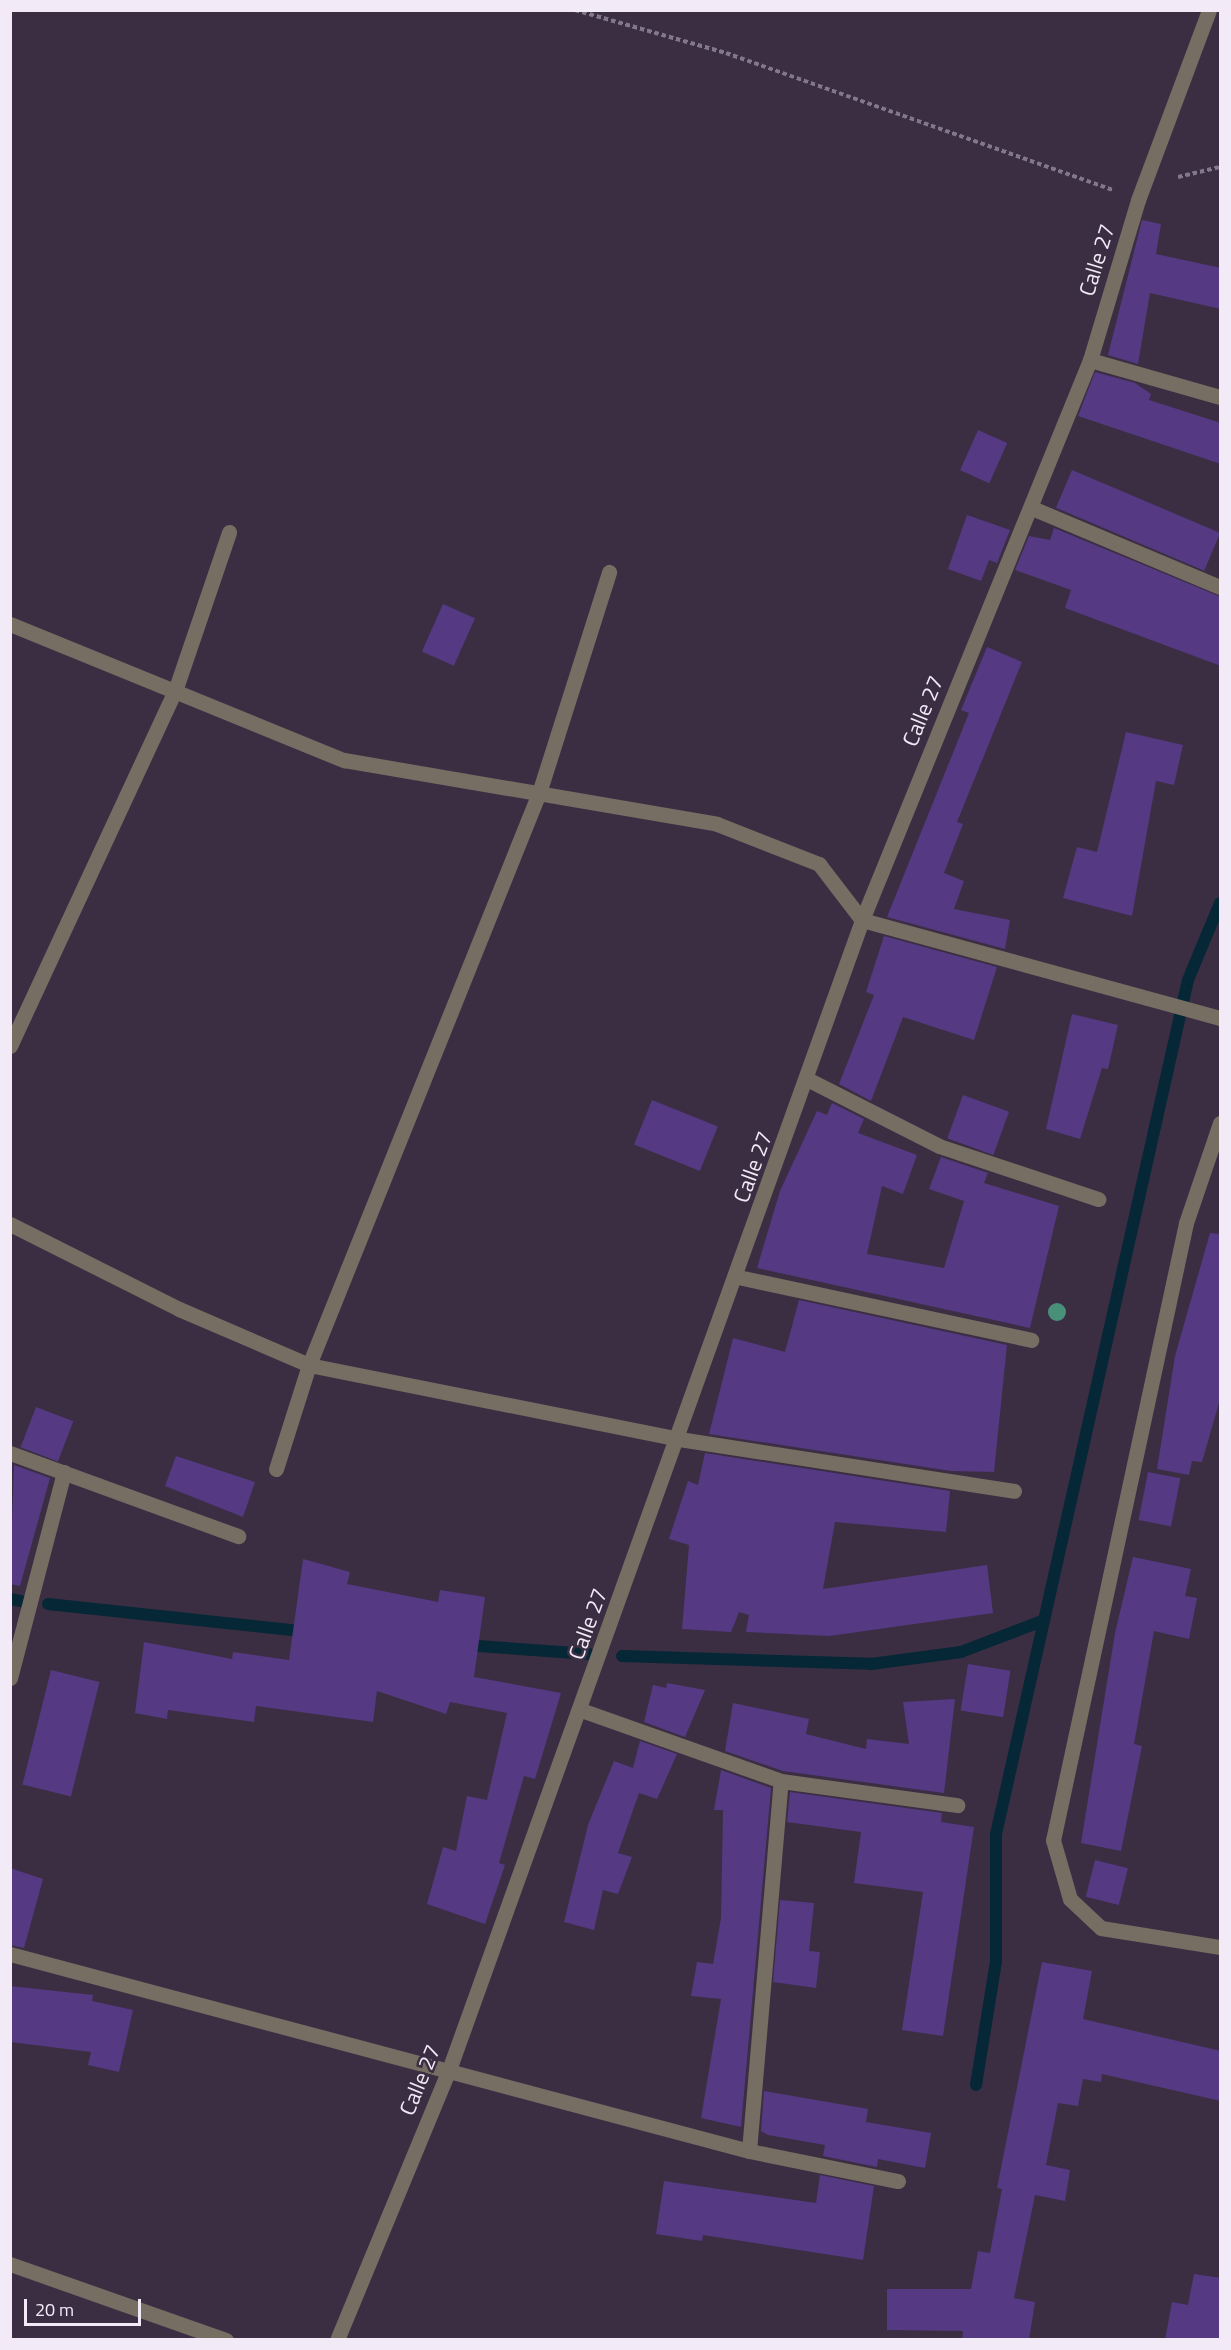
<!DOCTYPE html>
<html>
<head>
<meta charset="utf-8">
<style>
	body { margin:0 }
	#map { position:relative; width:1231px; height:2350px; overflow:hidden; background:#3b2e43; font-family:"Titillium Web",sans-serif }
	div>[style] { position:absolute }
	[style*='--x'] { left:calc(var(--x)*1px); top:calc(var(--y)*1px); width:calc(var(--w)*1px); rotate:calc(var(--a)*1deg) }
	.stream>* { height:12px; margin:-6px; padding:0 6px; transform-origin:6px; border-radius:6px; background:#052736 }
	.building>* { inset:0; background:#553982; transform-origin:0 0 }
	.path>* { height:4px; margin-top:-2px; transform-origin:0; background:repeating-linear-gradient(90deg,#83778a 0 4.5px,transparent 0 7.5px) }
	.minor>* { height:15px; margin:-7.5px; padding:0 7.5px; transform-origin:7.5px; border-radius:7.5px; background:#766d63 }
	.trees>* { width:18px; height:18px; margin:-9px; border-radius:50%; background:#499079 }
	span { translate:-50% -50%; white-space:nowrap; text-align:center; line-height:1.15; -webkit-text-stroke:5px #3b2e43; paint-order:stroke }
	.street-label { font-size:22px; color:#f3eaf8 }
	.frame { position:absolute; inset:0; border:12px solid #f3eaf8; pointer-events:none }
	.scale { position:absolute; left:24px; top:2299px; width:117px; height:27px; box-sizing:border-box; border:3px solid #f3eaf8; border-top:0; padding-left:8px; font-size:18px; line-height:21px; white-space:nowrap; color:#f3eaf8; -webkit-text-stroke:4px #3b2e43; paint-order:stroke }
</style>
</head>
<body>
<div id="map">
	<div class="stream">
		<i style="--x:10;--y:1599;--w:15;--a:11"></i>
		<i style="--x:48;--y:1604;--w:262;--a:6.1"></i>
		<i style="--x:464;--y:1645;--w:125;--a:4.1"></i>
		<i style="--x:622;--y:1656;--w:249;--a:1.8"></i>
		<i style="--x:871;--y:1664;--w:91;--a:-7.6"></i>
		<i style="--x:961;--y:1652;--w:87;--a:-20.9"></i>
		<i style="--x:976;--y:2085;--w:125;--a:-80.8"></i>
		<i style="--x:996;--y:1962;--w:128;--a:-90"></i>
		<i style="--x:996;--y:1834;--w:875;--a:-77.33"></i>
		<i style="--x:1188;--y:980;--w:83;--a:-67.4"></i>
	</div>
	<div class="building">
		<i style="clip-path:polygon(1142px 220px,1161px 224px,1156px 254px,1221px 268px,1221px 309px,1150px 293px,1138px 364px,1108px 355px)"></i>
		<i style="clip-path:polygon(1095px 372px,1135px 383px,1151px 394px,1149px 400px,1221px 423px,1221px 464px,1078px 416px)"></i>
		<i style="left:978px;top:430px;width:32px;height:44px;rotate:24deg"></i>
		<i style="left:1072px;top:470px;width:161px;height:41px;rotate:23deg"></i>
		<i style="clip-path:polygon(967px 515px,1010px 530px,997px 563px,989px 560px,981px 581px,948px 569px)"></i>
		<i style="clip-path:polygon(1054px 528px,1221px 597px,1221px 666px,1065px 608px,1071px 590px,1015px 570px,1029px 536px,1050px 540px)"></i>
		<i style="left:443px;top:604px;width:35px;height:52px;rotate:24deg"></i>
		<i style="clip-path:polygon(987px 647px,1022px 662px,957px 822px,963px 824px,944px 873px,964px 881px,954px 909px,1010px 920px,1005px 949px,887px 917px,969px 713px,961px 710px)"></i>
		<i style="clip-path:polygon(1126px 732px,1183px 745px,1174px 785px,1156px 781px,1132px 916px,1063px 898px,1077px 847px,1097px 852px)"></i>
		<i style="clip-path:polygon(884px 936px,997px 967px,974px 1040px,903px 1017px,871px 1101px,839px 1084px,874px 995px,866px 992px)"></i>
		<i style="clip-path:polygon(1072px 1014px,1118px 1025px,1108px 1069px,1102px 1068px,1080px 1139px,1046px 1129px)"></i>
		<i style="left:963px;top:1095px;width:49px;height:46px;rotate:20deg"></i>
		<i style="left:652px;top:1100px;width:71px;height:48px;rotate:22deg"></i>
		<i style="clip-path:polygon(832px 1103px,864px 1119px,858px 1133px,917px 1155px,903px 1194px,882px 1186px,867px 1254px,944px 1268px,964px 1201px,929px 1189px,941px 1157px,988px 1173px,984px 1183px,1059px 1206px,1030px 1328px,757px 1268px,780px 1191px,817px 1111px,827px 1115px)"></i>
		<i style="clip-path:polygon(1210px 1233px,1221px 1234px,1221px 1396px,1202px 1462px,1192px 1461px,1189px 1475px,1157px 1469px,1175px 1356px)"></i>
		<i style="clip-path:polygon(799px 1300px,1007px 1345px,994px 1472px,951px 1471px,709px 1434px,733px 1338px,785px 1352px)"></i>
		<i style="left:36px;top:1407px;width:40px;height:43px;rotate:21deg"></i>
		<i style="clip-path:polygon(705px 1453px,950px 1491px,946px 1532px,835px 1522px,823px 1589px,987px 1565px,993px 1613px,829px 1636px,746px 1632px,749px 1615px,739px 1612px,731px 1632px,682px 1629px,689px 1545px,669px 1539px,688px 1481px,698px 1485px)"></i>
		<i style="clip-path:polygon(176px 1456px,255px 1482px,243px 1517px,165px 1486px)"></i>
		<i style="clip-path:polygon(14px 1465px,50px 1478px,20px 1586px,10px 1584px)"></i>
		<i style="left:1148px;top:1472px;width:33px;height:49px;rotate:11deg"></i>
		<i style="clip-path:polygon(1133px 1557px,1191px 1569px,1185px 1596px,1197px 1598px,1189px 1639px,1154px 1631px,1134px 1744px,1142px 1746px,1121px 1851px,1081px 1843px,1115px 1633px)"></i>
		<i style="clip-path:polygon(303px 1559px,350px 1572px,347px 1584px,438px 1602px,440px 1590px,485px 1597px,474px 1677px,561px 1693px,535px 1779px,524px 1776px,499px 1863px,505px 1865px,485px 1924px,427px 1904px,443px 1847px,456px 1851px,467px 1796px,487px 1800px,507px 1713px,450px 1702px,446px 1714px,377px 1691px,373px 1722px,256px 1706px,254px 1722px,168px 1710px,167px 1719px,135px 1713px,144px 1642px,232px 1659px,233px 1652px,289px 1660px)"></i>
		<i style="left:968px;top:1664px;width:43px;height:47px;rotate:9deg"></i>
		<i style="left:51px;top:1670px;width:50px;height:118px;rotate:14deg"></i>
		<i style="clip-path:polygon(667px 1683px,705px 1690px,685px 1737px,644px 1722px,653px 1685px,666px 1688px)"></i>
		<i style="clip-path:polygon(955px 1699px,944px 1793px,783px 1771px,725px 1751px,733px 1703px,809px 1719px,806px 1734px,866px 1749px,867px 1739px,909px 1744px,903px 1702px)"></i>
		<i style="clip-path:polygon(640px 1741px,677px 1754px,657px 1799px,639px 1793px,618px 1853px,632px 1857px,618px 1894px,603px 1890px,594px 1930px,564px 1922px,588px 1825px,614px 1761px,633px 1768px)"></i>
		<i style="clip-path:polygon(721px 1770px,771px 1788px,741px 2127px,701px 2118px,721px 1999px,691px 1996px,697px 1962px,713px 1964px,721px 1918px,723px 1810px,714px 1810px)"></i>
		<i style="clip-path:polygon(790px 1792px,942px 1813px,941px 1822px,974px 1827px,943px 2036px,902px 2030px,923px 1892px,854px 1883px,861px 1832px,787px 1822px)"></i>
		<i style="left:1095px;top:1860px;width:34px;height:38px;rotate:14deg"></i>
		<i style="clip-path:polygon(10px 1868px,43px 1879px,24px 1948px,10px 1945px)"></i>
		<i style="clip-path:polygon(780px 1900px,814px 1903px,809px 1951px,820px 1952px,816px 1988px,773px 1982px)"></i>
		<i style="clip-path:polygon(1042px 1962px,1092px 1971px,1083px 2019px,1221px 2051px,1221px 2101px,1102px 2074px,1101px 2082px,1083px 2079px,1078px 2106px,1058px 2103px,1046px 2165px,1070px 2170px,1065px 2201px,1035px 2195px,1014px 2298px,1035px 2302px,1029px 2340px,962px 2340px,963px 2331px,887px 2330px,887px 2289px,971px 2289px,978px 2251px,990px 2253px,1002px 2189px,997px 2188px)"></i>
		<i style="clip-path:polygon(10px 1986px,93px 1995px,92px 2001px,133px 2010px,119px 2072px,88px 2065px,91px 2052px,10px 2042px)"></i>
		<i style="clip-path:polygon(764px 2091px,868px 2109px,866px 2122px,931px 2133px,925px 2168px,878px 2159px,877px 2167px,823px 2156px,825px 2145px,768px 2135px,761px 2131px)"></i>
		<i style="clip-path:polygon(820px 2175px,874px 2186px,863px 2260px,703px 2235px,702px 2241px,656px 2234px,664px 2181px,816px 2203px)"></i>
		<i style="clip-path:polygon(1194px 2274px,1221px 2278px,1221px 2340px,1165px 2340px,1172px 2302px,1188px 2305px)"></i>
	</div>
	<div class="path">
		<i style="--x:575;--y:10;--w:157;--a:15.9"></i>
		<i style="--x:726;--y:53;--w:410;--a:19.5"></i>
		<i style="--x:1178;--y:177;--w:43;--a:-13.4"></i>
	</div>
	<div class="minor">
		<i style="--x:1090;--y:360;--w:135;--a:15.9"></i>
		<i style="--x:1032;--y:508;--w:204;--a:22.8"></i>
		<i style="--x:10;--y:624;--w:361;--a:22.2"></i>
		<i style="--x:344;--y:760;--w:378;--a:9.7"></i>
		<i style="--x:717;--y:824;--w:110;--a:21.4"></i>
		<i style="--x:819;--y:864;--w:71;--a:52.5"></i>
		<i style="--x:862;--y:920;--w:371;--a:15.3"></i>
		<i style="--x:10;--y:1046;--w:391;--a:-65.1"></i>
		<i style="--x:175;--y:691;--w:168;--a:-71.2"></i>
		<i style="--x:809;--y:1080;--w:146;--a:26.9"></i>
		<i style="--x:939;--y:1146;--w:168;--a:18.4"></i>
		<i style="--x:1220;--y:1123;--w:106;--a:108.8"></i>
		<i style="--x:1186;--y:1223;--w:631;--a:102.16"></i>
		<i style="--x:1053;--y:1840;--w:61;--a:73.9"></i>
		<i style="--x:1070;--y:1899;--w:42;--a:43.1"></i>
		<i style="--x:1101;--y:1928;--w:121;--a:9.1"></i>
		<i style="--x:10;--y:1224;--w:189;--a:26.7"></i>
		<i style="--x:179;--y:1309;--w:142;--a:23.3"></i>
		<i style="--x:309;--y:1365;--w:377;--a:11.3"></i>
		<i style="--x:679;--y:1439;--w:339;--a:8.8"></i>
		<i style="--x:738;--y:1277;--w:300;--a:12.1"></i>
		<i style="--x:10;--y:1453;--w:243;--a:20"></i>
		<i style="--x:276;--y:1469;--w:109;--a:-72.4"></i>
		<i style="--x:309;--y:1365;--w:617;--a:-68.1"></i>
		<i style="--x:539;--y:793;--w:232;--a:-72.4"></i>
		<i style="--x:10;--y:1678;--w:213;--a:-75.3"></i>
		<i style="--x:581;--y:1710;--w:212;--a:19.5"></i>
		<i style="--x:781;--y:1781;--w:178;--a:7.8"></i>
		<i style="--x:10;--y:1954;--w:765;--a:14.93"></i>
		<i style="--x:749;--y:2151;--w:152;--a:11.4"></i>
		<i style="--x:749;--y:2151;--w:371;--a:-85.1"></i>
		<i style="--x:10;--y:2264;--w:229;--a:19.4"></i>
		<i style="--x:337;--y:2340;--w:295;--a:-67.5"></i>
		<i style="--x:450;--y:2067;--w:1219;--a:-70.24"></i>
		<i style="--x:862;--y:920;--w:605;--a:-67.85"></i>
		<i style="--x:1090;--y:360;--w:167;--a:-73.3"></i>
		<i style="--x:1138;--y:200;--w:203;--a:-69.5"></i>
	</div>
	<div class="trees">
		<i style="left:1057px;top:1312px"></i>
	</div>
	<div class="street-label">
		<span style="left:1097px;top:260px;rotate:-73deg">Calle 27</span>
		<span style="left:923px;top:711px;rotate:-68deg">Calle 27</span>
		<span style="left:753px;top:1167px;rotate:-70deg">Calle 27</span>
		<span style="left:588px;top:1624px;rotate:-70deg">Calle 27</span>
		<span style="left:420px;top:2080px;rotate:-68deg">Calle 27</span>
	</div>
	<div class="frame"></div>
	<div class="scale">20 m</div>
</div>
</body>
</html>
